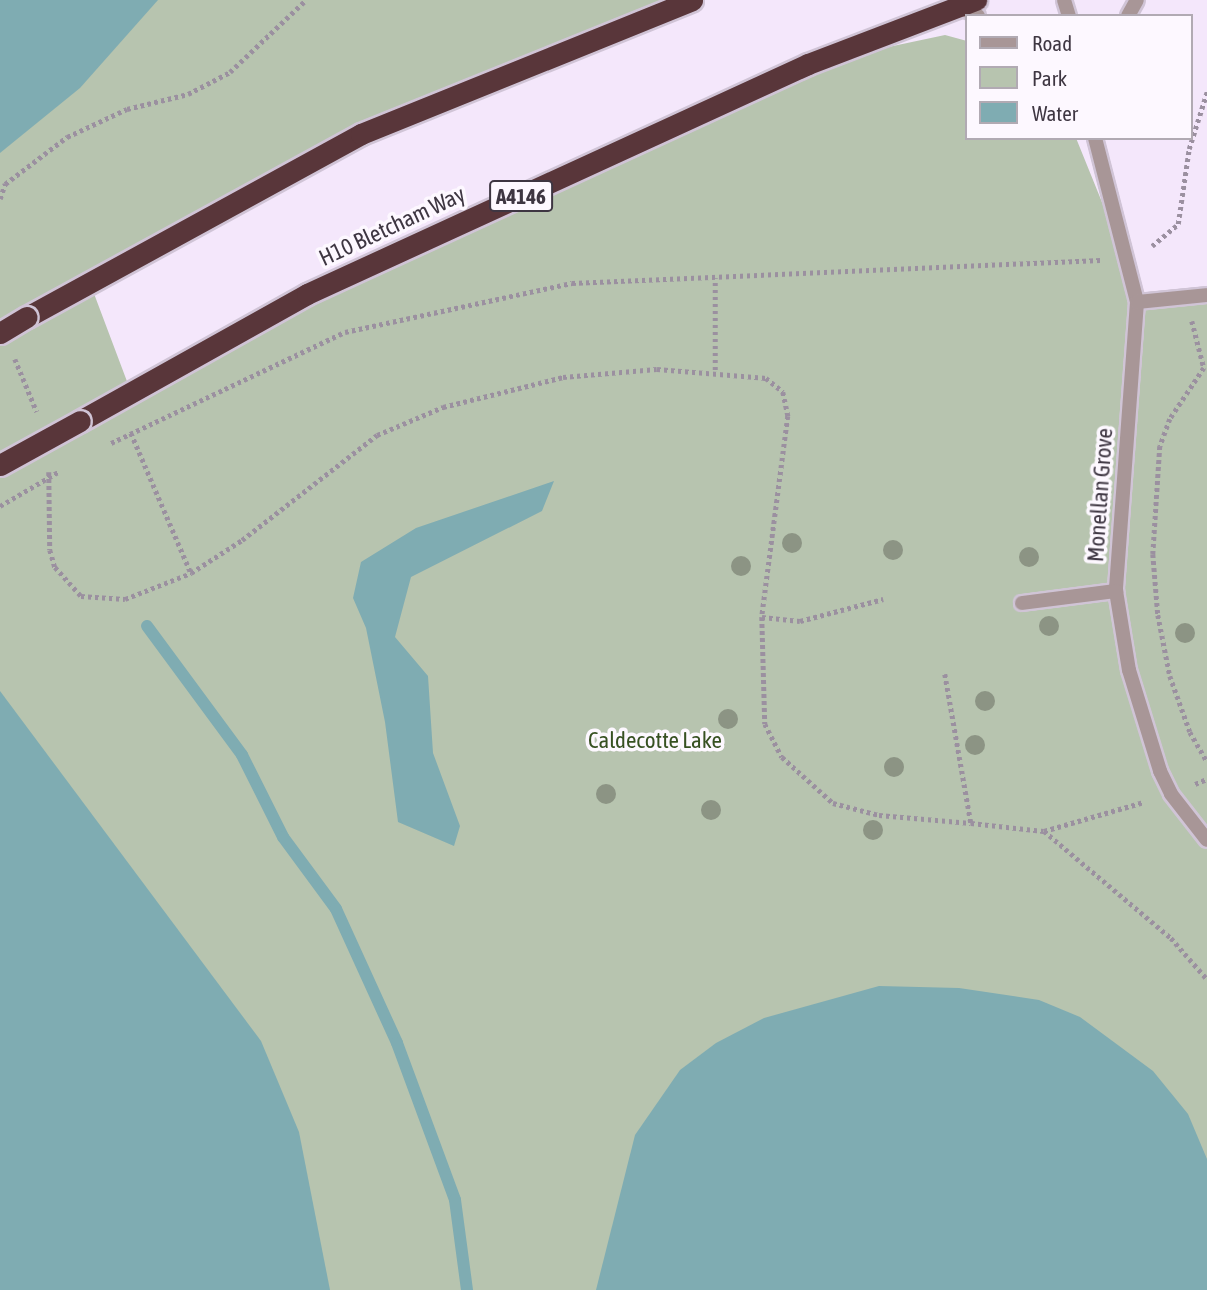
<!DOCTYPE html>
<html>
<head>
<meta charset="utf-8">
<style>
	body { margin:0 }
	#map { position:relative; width:1207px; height:1290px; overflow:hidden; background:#f4e7fb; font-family:"Asap Condensed",sans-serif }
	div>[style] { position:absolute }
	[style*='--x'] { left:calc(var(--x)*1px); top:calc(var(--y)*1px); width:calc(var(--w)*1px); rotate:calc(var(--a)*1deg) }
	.green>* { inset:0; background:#b7c4af }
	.water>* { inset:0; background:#7facb2 }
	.stream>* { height:12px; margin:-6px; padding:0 6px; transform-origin:6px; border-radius:6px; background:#7facb2 }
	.path>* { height:4.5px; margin-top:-2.25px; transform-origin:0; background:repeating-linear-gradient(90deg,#9b90a0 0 3.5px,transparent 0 7px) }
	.roads { filter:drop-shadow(2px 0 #d0c4d6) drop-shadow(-2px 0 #d0c4d6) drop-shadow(0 2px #d0c4d6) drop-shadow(0 -2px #d0c4d6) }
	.lane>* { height:14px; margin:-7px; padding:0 7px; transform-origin:7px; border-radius:7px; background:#a89697 }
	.street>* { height:14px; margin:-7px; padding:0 7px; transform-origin:7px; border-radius:7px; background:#a89697 }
	.highway>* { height:21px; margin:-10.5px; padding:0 10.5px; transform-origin:10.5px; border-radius:10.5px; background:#59363a }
	.path-bridge>* { height:4.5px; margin-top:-2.25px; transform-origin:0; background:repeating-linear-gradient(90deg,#9b90a0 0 3.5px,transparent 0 7px) }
	.bridges { filter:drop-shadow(2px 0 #d0c4d6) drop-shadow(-2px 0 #d0c4d6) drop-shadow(0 2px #d0c4d6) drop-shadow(0 -2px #d0c4d6) }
	.highway-bridge>* { height:21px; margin:-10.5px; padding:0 10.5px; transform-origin:10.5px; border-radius:10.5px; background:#59363a }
	.trees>* { width:20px; height:20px; margin:-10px; border-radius:50%; background:#8c9484 }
	span { translate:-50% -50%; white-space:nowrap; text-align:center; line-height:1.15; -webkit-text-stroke:7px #fdf8ff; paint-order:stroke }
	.shield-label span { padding:2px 5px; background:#fdf8ff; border:2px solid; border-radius:5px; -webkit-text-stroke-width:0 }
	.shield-label { font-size:21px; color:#3e3642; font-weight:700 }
	.street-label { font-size:23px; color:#3e3642 }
	.park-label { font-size:23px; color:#375122 }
	.legend { position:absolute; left:965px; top:14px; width:228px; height:126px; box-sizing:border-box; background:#fdf8ff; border:2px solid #b1aab3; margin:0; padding:9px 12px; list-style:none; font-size:21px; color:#3e3642 }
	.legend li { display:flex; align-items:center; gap:14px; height:35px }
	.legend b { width:35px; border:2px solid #b1aab3 }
</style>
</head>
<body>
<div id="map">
	<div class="green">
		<i style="clip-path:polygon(0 0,692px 0,361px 134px,90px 283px,131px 392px,307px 294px,808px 64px,945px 35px,967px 41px,967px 138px,1076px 138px,1125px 259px,1137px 302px,1207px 295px,1207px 1290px,0 1290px)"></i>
	</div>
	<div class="water">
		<i style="clip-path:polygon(0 0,158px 0,80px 88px,0 153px)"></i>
		<i style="clip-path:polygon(554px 481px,542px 511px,411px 577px,395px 637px,428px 676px,433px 753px,460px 826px,454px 846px,398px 822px,385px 722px,366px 628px,353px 598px,361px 562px,416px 528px)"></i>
		<i style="clip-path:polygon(0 691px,261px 1041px,299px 1132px,330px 1290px,0 1290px)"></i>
		<i style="clip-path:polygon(879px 986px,959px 988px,1039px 1000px,1080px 1017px,1153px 1071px,1188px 1114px,1207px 1159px,1207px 1290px,596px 1290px,635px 1135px,680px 1070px,716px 1043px,764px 1018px)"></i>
	</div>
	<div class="stream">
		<i style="--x:147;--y:626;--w:160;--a:53.6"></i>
		<i style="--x:242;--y:755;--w:92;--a:63.4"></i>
		<i style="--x:283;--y:837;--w:89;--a:53.6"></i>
		<i style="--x:336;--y:909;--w:147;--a:65.5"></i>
		<i style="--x:397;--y:1043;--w:167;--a:69.7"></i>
		<i style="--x:455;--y:1200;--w:91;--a:82.4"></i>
	</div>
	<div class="path">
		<i style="--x:0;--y:199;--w:16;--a:-72"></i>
		<i style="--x:5;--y:184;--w:78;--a:-37.2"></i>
		<i style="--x:67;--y:137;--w:66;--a:-25"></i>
		<i style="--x:127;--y:109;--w:63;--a:-13.8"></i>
		<i style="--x:188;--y:94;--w:47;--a:-27.6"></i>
		<i style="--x:230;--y:72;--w:105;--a:-43.5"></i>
		<i style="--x:1152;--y:246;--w:34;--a:-40"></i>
		<i style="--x:1178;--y:224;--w:76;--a:-81.7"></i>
		<i style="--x:1189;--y:149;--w:60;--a:-72.5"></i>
		<i style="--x:1192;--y:321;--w:49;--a:75.7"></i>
		<i style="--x:1204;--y:368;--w:61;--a:123.7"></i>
		<i style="--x:1170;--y:419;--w:29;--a:110"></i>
		<i style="--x:1160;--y:446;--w:108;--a:93.7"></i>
		<i style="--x:1153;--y:554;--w:61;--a:85.3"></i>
		<i style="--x:1158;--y:615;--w:62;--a:78.9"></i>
		<i style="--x:1170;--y:676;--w:59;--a:70.3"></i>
		<i style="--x:1190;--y:732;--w:34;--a:60"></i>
		<i style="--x:15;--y:359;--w:57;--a:67.5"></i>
		<i style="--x:715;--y:370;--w:92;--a:-90"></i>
		<i style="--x:131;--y:433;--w:152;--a:66.8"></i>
		<i style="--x:111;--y:443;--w:259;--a:-25.4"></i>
		<i style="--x:345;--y:332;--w:232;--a:-12.2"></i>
		<i style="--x:572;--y:283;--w:529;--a:-2.49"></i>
		<i style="--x:49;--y:472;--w:78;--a:89.3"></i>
		<i style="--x:50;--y:550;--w:18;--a:74"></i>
		<i style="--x:55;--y:567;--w:39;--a:48"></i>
		<i style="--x:81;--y:596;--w:44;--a:3.9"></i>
		<i style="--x:125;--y:599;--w:71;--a:-21.5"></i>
		<i style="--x:191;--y:573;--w:61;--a:-32.9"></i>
		<i style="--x:242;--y:540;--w:171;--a:-37.9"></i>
		<i style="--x:377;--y:435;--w:72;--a:-23"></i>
		<i style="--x:443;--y:407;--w:124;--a:-14"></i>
		<i style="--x:563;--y:377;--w:94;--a:-4.9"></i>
		<i style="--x:657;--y:369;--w:109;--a:4.7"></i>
		<i style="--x:766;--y:378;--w:22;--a:39"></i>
		<i style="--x:783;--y:392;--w:25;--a:78"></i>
		<i style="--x:788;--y:416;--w:203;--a:97.4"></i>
		<i style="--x:762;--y:617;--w:107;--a:88.4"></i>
		<i style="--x:765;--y:724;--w:37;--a:63"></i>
		<i style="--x:782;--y:757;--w:69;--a:42"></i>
		<i style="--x:833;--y:803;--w:48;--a:14.6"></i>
		<i style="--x:879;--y:815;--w:92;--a:5"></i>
		<i style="--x:762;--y:617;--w:38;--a:6"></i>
		<i style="--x:800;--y:621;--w:86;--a:-14.8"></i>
		<i style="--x:945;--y:674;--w:151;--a:80.1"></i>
		<i style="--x:971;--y:823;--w:73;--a:6.3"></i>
		<i style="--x:1044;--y:831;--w:166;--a:40.1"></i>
		<i style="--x:1171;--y:938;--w:55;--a:48.7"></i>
		<i style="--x:1195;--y:784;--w:13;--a:-23"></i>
		<i style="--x:1044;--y:831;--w:104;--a:-16.2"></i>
	</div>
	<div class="roads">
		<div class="lane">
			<i style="--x:1022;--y:603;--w:95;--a:-7.3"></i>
		</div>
		<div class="street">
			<i style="--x:1064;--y:0;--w:17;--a:73"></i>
			<i style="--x:957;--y:6;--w:23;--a:25"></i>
			<i style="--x:1128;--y:16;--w:18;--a:-61"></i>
			<i style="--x:1095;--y:138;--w:169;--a:75.6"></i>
			<i style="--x:1137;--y:302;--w:290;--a:94.2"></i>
			<i style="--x:1116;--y:591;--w:80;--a:80.7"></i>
			<i style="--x:1129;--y:670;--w:106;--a:72.9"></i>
			<i style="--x:1160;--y:771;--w:25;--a:64"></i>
			<i style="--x:1171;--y:794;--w:58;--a:52"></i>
			<i style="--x:1137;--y:302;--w:70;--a:-5.7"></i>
		</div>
		<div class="highway">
			<i style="--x:27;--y:317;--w:381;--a:-28.7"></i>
			<i style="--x:361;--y:134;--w:357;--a:-22"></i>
			<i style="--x:80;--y:421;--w:260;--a:-29.2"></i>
			<i style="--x:307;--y:294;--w:551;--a:-24.66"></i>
			<i style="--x:808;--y:64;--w:180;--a:-20.9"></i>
		</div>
	</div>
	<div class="path-bridge">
		<i style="--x:0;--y:506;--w:67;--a:-30.4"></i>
	</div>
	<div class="bridges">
		<div class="highway-bridge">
			<i style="--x:0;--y:333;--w:31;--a:-31"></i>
			<i style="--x:0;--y:465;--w:91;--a:-28.8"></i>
		</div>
	</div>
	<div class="trees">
		<i style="left:792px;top:543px"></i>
		<i style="left:893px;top:550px"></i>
		<i style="left:1029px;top:557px"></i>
		<i style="left:741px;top:566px"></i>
		<i style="left:1049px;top:626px"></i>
		<i style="left:1185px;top:633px"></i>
		<i style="left:985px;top:701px"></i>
		<i style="left:728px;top:719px"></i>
		<i style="left:975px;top:745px"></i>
		<i style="left:894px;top:767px"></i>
		<i style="left:606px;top:794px"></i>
		<i style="left:711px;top:810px"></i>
		<i style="left:873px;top:830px"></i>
	</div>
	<div class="shield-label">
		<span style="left:521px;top:196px">A4146</span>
	</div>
	<div class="street-label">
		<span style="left:392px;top:226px;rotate:-25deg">H10 Bletcham Way</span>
		<span style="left:1100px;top:495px;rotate:-86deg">Monellan Grove</span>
	</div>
	<div class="park-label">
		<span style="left:655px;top:740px">Caldecotte Lake</span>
	</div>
	<ul class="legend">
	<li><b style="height:9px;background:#a89697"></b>Road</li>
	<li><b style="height:19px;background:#b7c4af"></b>Park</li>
	<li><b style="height:19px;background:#7facb2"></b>Water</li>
	</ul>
</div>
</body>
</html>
